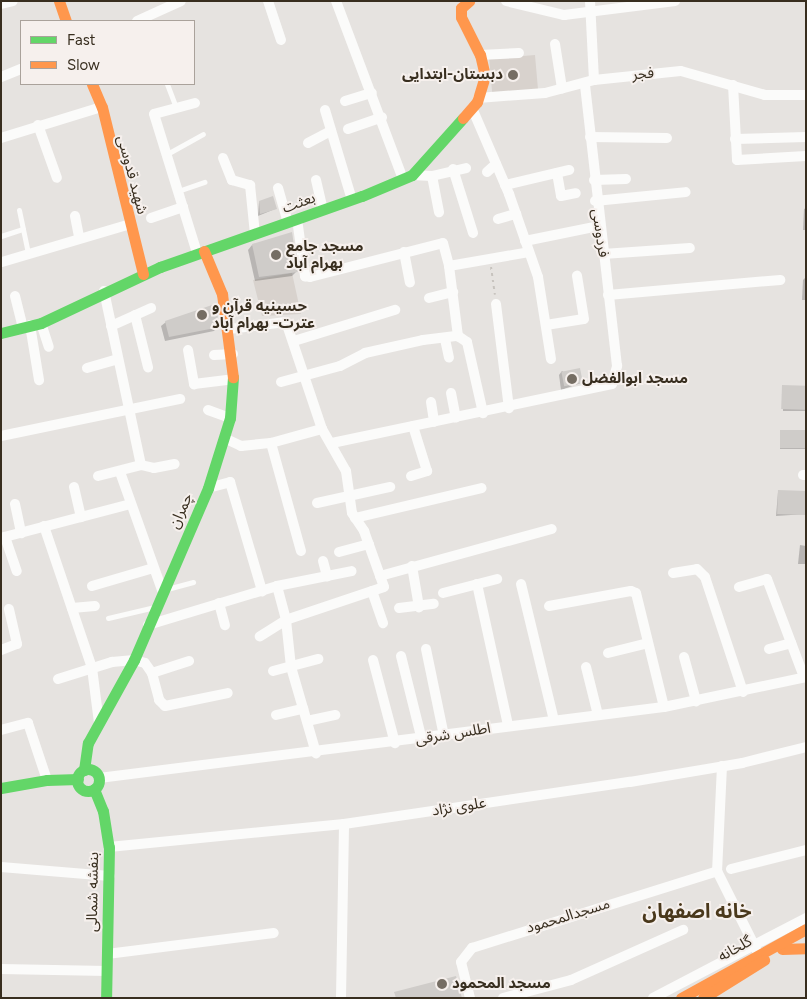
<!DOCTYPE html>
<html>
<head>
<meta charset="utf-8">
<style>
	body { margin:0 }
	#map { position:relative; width:807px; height:999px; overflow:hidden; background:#e6e3e0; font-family:Figtree,"Noto Sans Arabic",sans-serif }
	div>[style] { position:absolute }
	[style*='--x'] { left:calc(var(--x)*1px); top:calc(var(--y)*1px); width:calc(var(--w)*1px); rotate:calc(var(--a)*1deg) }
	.built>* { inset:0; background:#d8d2cd; transform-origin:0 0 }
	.shadow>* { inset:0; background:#0003; transform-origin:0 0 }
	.building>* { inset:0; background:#cfccc9; transform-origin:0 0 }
	.path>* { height:2px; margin-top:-1px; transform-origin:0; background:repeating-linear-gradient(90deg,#c7c3be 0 2.5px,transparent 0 6.5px) }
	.lane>* { height:5px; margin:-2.5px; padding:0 2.5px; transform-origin:2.5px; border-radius:2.5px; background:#fbfbfa }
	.street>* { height:10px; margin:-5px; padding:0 5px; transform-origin:5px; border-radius:5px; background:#fbfbfa }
	.fast>* { height:11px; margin:-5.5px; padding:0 5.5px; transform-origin:5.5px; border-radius:5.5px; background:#63d668 }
	.fast>.ring { margin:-5.5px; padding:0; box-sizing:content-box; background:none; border:11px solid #63d668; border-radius:50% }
	.slow>* { height:11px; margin:-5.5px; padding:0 5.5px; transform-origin:5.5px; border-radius:5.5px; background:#ff974d }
	.dots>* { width:14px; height:14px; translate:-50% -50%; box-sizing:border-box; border:2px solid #f6f0ed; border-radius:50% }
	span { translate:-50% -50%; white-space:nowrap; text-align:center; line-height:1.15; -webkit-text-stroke:4px #f6f0ed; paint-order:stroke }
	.street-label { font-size:15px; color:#382e1f }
	.poi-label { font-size:15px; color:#382e1f; font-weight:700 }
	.right { translate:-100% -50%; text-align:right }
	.left { translate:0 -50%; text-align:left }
	.district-label { font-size:20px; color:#4a381b; font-weight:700 }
	.frame { position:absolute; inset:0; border:2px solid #382e1f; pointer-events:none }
	.legend { position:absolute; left:20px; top:20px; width:175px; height:65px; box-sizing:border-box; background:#f6f0ed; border:1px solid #aaa29b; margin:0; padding:6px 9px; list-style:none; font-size:15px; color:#382e1f }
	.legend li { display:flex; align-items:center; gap:10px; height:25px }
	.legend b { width:25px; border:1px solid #aaa29b }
</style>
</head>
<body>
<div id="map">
	<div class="built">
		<i style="left:535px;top:55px;width:37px;height:46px;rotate:85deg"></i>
		<i style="clip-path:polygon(292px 273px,301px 314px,262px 316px,253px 280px)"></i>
	</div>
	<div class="shadow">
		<i style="clip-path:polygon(259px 202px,275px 209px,258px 216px)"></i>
		<i style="clip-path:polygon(806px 208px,806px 230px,803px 230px,804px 209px)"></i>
		<i style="clip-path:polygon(252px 245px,296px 272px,292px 276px,255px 281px,248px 250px)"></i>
		<i style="clip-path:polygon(805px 278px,806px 300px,802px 300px,803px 280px)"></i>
		<i style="clip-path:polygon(166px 322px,218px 326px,214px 331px,165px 341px,161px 326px)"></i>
		<i style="clip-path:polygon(562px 371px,581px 383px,561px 390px,559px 375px)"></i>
		<i style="left:783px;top:387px;width:23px;height:24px"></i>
		<i style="left:780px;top:431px;width:26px;height:18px"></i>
		<i style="clip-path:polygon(778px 492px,806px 514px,776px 516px)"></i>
		<i style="clip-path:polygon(800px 545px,806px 546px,806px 564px,798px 564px)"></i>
	</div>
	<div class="building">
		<i style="clip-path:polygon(273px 196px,277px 209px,260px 214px,259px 201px)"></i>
		<i style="clip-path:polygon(292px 232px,298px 272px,259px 277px,252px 244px)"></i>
		<i style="clip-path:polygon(215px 304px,220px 327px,169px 337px,165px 321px)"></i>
		<i style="left:580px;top:368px;width:15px;height:19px;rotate:79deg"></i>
		<i style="left:782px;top:385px;width:24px;height:24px;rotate:2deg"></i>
		<i style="left:780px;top:430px;width:26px;height:18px"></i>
		<i style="left:778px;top:490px;width:28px;height:24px;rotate:2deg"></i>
		<i style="clip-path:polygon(456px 976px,462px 998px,396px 998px,394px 992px)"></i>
	</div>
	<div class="path">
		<i style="--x:491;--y:267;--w:28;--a:82"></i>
	</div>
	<div class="lane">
		<i style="--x:167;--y:84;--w:26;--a:69"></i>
		<i style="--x:167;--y:154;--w:41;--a:-29.1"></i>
		<i style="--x:178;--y:191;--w:28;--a:-19"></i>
		<i style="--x:19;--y:210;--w:44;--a:78.2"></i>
		<i style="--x:1;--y:236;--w:23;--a:-18"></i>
		<i style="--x:167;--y:589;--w:27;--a:-15"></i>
		<i style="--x:108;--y:618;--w:48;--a:-13.2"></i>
	</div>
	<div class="street">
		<i style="--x:268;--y:1;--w:41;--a:71.6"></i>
		<i style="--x:336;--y:1;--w:190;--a:69.4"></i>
		<i style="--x:506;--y:1;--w:60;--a:13.6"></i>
		<i style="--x:564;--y:15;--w:112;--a:-7.2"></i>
		<i style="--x:590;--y:1;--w:79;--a:87.1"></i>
		<i style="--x:1;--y:4;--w:12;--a:-14"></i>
		<i style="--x:137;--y:21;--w:48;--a:-24.4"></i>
		<i style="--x:555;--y:44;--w:45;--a:81"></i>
		<i style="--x:480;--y:55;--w:39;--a:-3"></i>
		<i style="--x:1;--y:77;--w:22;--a:-22"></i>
		<i style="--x:733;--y:85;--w:75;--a:86.9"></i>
		<i style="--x:737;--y:160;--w:69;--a:-3.3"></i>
		<i style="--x:478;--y:98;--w:67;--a:-4.3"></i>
		<i style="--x:545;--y:93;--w:51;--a:-14.9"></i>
		<i style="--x:594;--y:80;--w:87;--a:-5.9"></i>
		<i style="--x:681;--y:71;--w:87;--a:15.9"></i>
		<i style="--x:765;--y:95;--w:41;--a:0"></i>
		<i style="--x:345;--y:101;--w:28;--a:-17"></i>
		<i style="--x:195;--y:103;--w:42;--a:165"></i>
		<i style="--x:154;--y:114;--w:145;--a:72.8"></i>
		<i style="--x:472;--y:108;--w:94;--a:66.7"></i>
		<i style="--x:509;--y:194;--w:88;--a:70.7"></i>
		<i style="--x:538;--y:277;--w:83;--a:81"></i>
		<i style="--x:325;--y:110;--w:94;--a:73.3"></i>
		<i style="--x:38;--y:125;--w:56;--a:70.3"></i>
		<i style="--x:348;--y:129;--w:36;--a:-19"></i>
		<i style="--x:590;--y:137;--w:77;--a:0.7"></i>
		<i style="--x:1;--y:138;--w:106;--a:-17.1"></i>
		<i style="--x:735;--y:139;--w:71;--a:-1.6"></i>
		<i style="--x:308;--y:143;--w:26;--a:-28"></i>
		<i style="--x:223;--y:158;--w:24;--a:68"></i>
		<i style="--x:232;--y:180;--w:19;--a:16"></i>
		<i style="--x:250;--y:185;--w:49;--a:84.2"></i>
		<i style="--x:453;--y:169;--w:67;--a:72.6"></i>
		<i style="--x:487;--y:172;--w:12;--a:-42"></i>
		<i style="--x:557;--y:173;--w:23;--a:80"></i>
		<i style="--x:561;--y:196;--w:15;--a:-11"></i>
		<i style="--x:412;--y:175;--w:20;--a:3"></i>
		<i style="--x:432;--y:176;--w:35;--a:-13"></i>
		<i style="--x:432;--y:176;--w:37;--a:79"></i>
		<i style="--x:316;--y:180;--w:31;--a:77"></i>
		<i style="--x:594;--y:180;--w:32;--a:-2"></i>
		<i style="--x:505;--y:185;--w:66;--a:-13.2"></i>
		<i style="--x:278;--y:188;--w:36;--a:74"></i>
		<i style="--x:595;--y:201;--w:91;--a:-5.6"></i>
		<i style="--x:75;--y:216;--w:21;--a:79"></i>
		<i style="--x:151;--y:218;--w:34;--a:-19"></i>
		<i style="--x:297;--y:219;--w:58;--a:82"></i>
		<i style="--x:305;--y:276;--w:5;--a:11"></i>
		<i style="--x:310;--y:277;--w:137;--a:-14.3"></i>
		<i style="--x:443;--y:243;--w:24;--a:75"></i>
		<i style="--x:449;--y:266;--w:71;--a:82.7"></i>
		<i style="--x:498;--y:219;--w:19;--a:-16"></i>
		<i style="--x:525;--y:241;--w:76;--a:-11.5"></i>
		<i style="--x:404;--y:252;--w:31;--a:79"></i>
		<i style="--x:603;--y:254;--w:87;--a:-3.9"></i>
		<i style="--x:2;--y:262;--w:134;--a:-16.5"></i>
		<i style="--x:449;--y:266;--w:81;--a:-9.9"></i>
		<i style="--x:104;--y:291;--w:178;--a:78"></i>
		<i style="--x:608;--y:295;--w:173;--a:-5"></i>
		<i style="--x:15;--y:296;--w:32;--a:76"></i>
		<i style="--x:429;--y:298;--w:25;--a:-14"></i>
		<i style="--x:496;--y:304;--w:105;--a:82.9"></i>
		<i style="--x:135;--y:315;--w:54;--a:76"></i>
		<i style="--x:41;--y:323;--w:25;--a:72"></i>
		<i style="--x:30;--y:325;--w:56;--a:80.7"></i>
		<i style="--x:546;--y:325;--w:38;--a:-9"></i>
		<i style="--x:584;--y:319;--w:44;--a:-99.2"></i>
		<i style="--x:111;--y:326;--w:44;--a:-24.2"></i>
		<i style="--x:229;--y:329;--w:57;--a:-7"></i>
		<i style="--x:286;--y:322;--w:113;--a:71.4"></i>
		<i style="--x:322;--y:429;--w:48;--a:60.3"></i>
		<i style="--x:346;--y:471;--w:42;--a:81.9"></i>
		<i style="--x:352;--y:513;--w:22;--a:56"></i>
		<i style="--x:364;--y:531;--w:59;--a:70.3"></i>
		<i style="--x:384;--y:587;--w:103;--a:161.4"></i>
		<i style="--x:286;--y:620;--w:31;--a:148"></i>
		<i style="--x:458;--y:336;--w:11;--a:34"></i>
		<i style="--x:467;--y:342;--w:73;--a:77.3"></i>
		<i style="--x:445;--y:339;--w:19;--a:78"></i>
		<i style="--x:294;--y:341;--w:106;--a:-17.1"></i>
		<i style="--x:188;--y:350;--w:35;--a:80"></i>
		<i style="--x:194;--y:384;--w:39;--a:-7"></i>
		<i style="--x:214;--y:355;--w:19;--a:-3"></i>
		<i style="--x:87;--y:368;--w:32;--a:-16"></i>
		<i style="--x:281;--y:382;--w:61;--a:-15.2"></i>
		<i style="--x:340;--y:366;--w:28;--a:-27"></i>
		<i style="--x:365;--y:353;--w:59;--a:-12.6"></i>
		<i style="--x:423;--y:340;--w:35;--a:-7"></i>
		<i style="--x:451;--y:393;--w:25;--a:79"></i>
		<i style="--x:431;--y:402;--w:20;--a:81"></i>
		<i style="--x:208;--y:410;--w:23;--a:20"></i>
		<i style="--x:1;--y:436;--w:183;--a:-11.7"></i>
		<i style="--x:224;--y:438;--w:19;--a:25"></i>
		<i style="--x:241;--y:446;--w:30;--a:-6"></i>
		<i style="--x:271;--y:443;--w:53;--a:-15.4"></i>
		<i style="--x:271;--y:443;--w:112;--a:74.5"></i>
		<i style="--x:332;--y:443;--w:286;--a:-11.9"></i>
		<i style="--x:612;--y:384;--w:19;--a:-74"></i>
		<i style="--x:617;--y:366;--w:285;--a:-96.5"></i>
		<i style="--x:120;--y:472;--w:125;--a:70.4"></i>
		<i style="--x:803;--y:475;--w:3;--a:0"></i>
		<i style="--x:98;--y:476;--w:44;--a:-14.3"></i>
		<i style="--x:141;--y:465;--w:13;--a:13"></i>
		<i style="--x:154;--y:468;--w:21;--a:-11"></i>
		<i style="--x:411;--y:476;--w:17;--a:-17"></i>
		<i style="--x:427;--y:471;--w:47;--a:-107.3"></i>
		<i style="--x:74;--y:487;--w:31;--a:77"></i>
		<i style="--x:208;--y:488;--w:23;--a:-15"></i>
		<i style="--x:230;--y:482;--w:114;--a:73.6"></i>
		<i style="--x:317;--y:503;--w:75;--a:-12.4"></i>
		<i style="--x:15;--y:504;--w:30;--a:78"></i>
		<i style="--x:355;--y:518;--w:130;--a:-13.3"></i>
		<i style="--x:44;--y:526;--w:150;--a:71.3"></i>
		<i style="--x:92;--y:668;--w:55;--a:82.7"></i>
		<i style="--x:5;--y:537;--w:36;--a:71"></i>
		<i style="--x:1;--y:538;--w:134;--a:-14.7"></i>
		<i style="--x:339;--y:552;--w:31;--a:-15"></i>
		<i style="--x:323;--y:561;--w:16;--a:75"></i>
		<i style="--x:412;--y:566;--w:42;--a:80.3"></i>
		<i style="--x:673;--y:573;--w:24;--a:-9"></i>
		<i style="--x:697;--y:569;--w:11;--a:45"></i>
		<i style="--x:705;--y:577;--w:121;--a:71.7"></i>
		<i style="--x:380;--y:576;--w:178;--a:-15.3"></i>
		<i style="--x:477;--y:584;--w:144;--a:77.6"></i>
		<i style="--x:521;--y:584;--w:140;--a:76.4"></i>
		<i style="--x:92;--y:586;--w:64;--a:-16.4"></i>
		<i style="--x:277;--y:586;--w:35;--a:75"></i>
		<i style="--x:286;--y:620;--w:47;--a:83.9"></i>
		<i style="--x:291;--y:667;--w:90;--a:73.8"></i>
		<i style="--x:739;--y:587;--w:29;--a:-16"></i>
		<i style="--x:767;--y:579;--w:105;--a:69.3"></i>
		<i style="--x:372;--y:591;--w:34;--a:71"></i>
		<i style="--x:443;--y:593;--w:56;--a:-14.5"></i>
		<i style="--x:219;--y:603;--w:23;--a:75"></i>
		<i style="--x:549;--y:606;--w:83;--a:-10.4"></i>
		<i style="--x:631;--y:591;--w:5;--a:22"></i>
		<i style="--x:636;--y:593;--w:117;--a:76.2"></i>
		<i style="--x:72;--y:608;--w:23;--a:-5"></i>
		<i style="--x:399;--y:608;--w:35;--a:-7"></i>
		<i style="--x:148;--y:625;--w:135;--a:-16.8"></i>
		<i style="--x:277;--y:586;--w:76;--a:-11.3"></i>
		<i style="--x:426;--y:649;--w:89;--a:78.3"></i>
		<i style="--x:769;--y:649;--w:23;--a:-15"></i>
		<i style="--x:1;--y:650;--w:17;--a:-21"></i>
		<i style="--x:17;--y:644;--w:36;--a:-103"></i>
		<i style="--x:608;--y:653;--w:41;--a:-14"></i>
		<i style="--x:401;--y:656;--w:87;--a:76"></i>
		<i style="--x:684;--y:657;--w:46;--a:74.7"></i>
		<i style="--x:373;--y:660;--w:86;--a:75.2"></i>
		<i style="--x:586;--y:667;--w:49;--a:76"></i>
		<i style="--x:273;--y:671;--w:47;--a:-14.9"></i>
		<i style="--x:152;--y:673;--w:39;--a:-18"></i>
		<i style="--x:58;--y:679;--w:57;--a:-17.5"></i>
		<i style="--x:112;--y:662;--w:22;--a:-5"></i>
		<i style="--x:134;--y:660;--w:11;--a:15"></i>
		<i style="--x:145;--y:663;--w:12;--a:55"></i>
		<i style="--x:152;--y:673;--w:28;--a:75"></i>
		<i style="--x:159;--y:700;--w:8;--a:45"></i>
		<i style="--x:165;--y:706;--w:64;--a:-11.7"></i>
		<i style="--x:276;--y:715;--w:28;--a:-13"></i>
		<i style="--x:307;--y:721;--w:29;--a:-12"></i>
		<i style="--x:1;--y:730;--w:28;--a:-15"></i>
		<i style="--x:28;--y:723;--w:60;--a:71.6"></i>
		<i style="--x:722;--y:766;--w:105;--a:92.7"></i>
		<i style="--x:717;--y:871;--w:92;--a:63.4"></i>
		<i style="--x:99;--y:778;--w:569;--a:-7.16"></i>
		<i style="--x:664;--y:707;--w:145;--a:-11.9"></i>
		<i style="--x:109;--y:847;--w:236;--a:-5.6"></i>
		<i style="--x:344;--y:824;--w:289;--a:-8.4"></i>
		<i style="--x:630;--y:782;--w:114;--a:-9.6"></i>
		<i style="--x:742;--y:763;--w:66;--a:-14"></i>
		<i style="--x:1;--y:867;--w:109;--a:4.7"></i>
		<i style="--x:731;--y:869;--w:77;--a:-14.2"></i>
		<i style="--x:107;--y:954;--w:168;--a:-7.2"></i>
		<i style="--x:1;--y:969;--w:106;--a:1.1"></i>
		<i style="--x:341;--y:998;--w:174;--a:-89"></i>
		<i style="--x:470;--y:998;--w:37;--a:-104"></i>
		<i style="--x:461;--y:962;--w:18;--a:-52"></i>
		<i style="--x:472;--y:948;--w:257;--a:-17.4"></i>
		<i style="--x:503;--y:998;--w:70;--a:-14.8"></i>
		<i style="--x:571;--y:980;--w:123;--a:-24.1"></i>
		<i style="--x:653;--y:998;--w:173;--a:-27.6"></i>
	</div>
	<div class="fast">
		<i style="--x:1;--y:333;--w:41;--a:-14"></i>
		<i style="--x:41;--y:323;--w:132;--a:-25.2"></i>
		<i style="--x:160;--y:267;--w:214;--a:-19.4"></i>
		<i style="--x:362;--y:196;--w:54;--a:-22.8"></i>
		<i style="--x:412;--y:175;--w:76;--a:-48.2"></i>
		<i class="ring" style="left:77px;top:769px;width:11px;height:11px"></i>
		<i style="--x:84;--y:770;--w:27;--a:-82"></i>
		<i style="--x:88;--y:743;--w:95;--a:-61"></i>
		<i style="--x:134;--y:660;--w:187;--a:-66.7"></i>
		<i style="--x:208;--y:488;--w:73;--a:-72.6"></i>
		<i style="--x:230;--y:418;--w:41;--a:-85.8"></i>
		<i style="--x:1;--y:788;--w:47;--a:-9.9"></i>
		<i style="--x:47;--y:780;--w:31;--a:-2"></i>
		<i style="--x:94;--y:789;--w:24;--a:68"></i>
		<i style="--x:103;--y:811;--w:36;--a:81"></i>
		<i style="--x:109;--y:847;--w:151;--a:91.1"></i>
	</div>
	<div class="slow">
		<i style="--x:59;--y:1;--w:21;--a:71"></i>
		<i style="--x:92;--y:84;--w:25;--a:67"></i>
		<i style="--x:102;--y:107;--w:172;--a:76.2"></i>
		<i style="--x:463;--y:118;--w:21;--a:-49"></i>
		<i style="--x:477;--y:102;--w:27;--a:-73"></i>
		<i style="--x:485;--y:76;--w:22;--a:-103"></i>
		<i style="--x:480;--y:55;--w:42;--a:-116.6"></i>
		<i style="--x:461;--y:17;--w:9;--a:-90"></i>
		<i style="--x:461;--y:8;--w:11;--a:-41"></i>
		<i style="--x:204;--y:251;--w:47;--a:67.3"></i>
		<i style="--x:222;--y:294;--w:84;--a:82.5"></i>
		<i style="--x:782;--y:949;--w:24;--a:-2"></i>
		<i style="--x:681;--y:998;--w:143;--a:-28.9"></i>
		<i style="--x:703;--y:998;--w:72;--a:-31.9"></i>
	</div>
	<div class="dots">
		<i style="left:513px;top:75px;background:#756d63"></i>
		<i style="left:276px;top:255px;background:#756d63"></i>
		<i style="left:202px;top:315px;background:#756d63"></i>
		<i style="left:572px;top:379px;background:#756d63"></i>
		<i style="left:442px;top:984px;background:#756d63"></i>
	</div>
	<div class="street-label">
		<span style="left:643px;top:74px;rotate:-6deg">فجر</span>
		<span style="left:132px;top:175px;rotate:75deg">شهید قدوسی</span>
		<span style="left:299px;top:203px;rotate:-20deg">بعثت</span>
		<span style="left:600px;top:233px;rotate:82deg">فردوسی</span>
		<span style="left:181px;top:511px;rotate:-66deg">چمران</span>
		<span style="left:453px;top:734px;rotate:-9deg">اطلس شرقی</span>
		<span style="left:459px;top:807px;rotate:-9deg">علوی نژاد</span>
		<span style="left:93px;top:892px;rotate:-89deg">بنفشه شمالی</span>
		<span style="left:568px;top:916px;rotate:-17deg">مسجدالمحمود</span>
		<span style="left:735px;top:949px;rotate:-29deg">گلخانه</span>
	</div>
	<div class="poi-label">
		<span class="right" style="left:503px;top:75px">دبستان-ابتدایی</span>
		<span class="left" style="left:286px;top:255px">مسجد جامع<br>بهرام آباد</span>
		<span class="left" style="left:212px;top:315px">حسینیه قرآن و<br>عترت- بهرام آباد</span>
		<span class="left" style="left:582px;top:379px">مسجد ابوالفضل</span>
		<span class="left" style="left:452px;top:984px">مسجد المحمود</span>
	</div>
	<div class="district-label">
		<span style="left:697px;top:911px">خانه اصفهان</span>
	</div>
	<div class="frame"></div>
	<ul class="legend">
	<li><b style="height:6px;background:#63d668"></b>Fast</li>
	<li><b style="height:6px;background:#ff974d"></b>Slow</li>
	</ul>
</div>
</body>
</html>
